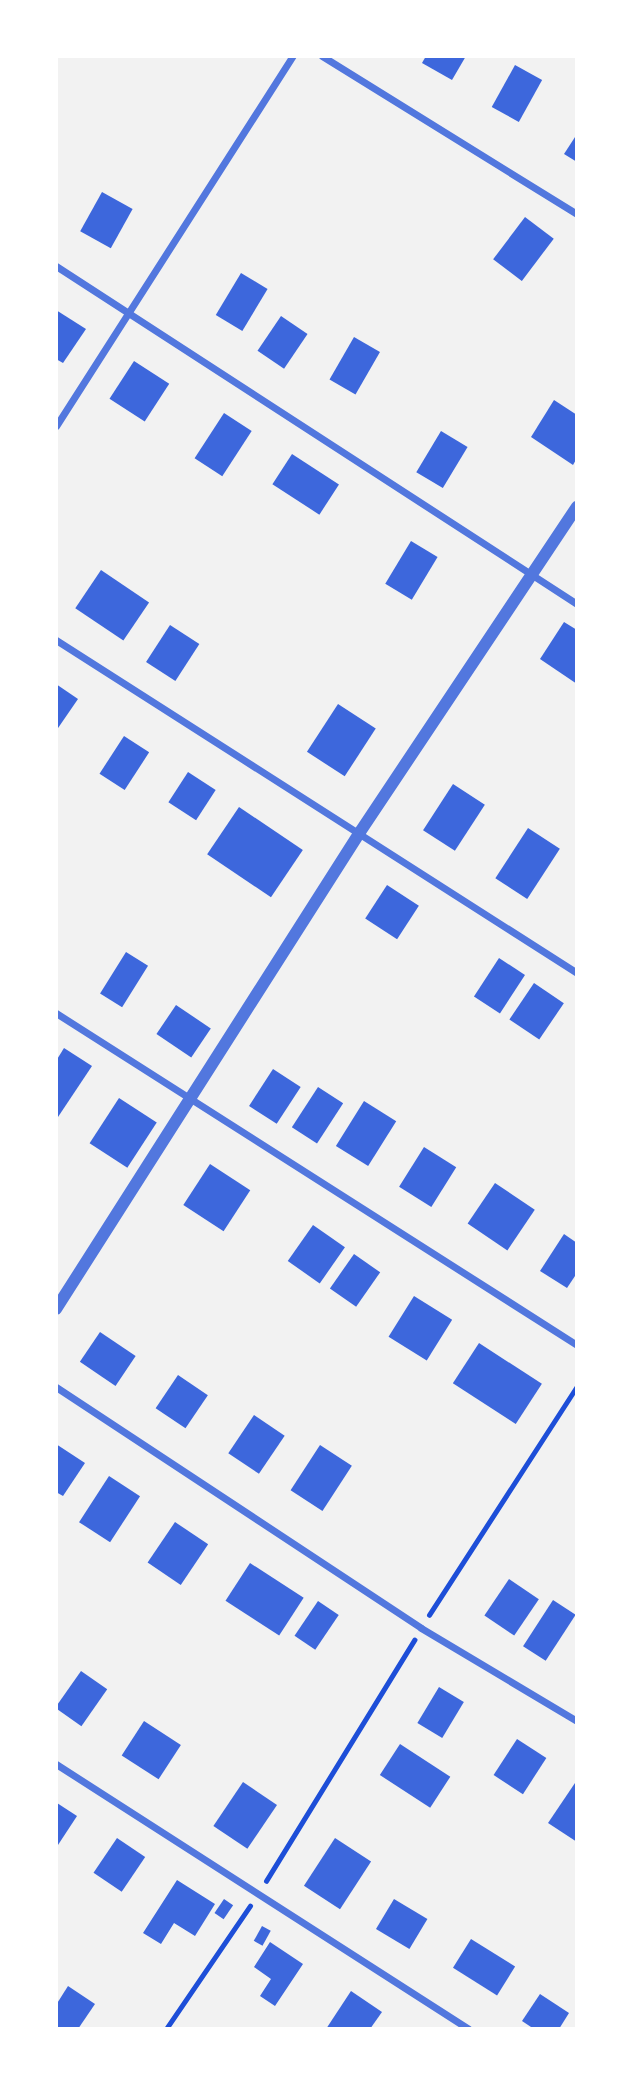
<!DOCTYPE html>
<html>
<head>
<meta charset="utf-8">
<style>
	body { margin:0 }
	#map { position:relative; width:633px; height:2085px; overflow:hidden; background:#f2f2f2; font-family:"Source Sans 3",sans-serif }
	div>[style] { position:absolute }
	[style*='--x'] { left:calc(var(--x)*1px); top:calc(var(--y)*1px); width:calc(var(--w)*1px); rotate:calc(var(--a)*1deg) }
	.building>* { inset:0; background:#3d67dc; transform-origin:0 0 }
	.path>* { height:4.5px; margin:-2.25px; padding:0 2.25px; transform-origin:2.25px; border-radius:2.25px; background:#1d4ed8 }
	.minor>* { height:7px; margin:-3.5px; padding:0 3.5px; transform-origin:3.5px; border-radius:3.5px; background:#5277de }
	.tertiary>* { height:12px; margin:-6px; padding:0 6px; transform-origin:6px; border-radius:6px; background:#5277de }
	span { translate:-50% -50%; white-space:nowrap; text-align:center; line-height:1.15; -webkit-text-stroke:5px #fff; paint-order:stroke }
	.frame { position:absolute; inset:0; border:58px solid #fff; pointer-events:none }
</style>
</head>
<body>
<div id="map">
	<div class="building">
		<i style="clip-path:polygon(426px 56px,466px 56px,452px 80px,422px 63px)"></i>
		<i style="left:515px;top:65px;width:31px;height:48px;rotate:29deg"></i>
		<i style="clip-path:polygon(577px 134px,577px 162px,564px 154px)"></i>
		<i style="left:102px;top:192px;width:35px;height:45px;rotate:29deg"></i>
		<i style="left:525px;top:217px;width:36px;height:53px;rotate:37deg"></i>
		<i style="left:241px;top:273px;width:31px;height:49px;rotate:31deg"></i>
		<i style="clip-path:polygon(56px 310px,86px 329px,63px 363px,56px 359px)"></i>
		<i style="left:281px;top:316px;width:32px;height:42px;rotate:34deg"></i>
		<i style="left:354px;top:337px;width:30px;height:49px;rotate:30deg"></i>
		<i style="left:134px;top:361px;width:42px;height:45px;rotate:33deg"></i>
		<i style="clip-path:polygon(554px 400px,577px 415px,577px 458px,573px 465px,531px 437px)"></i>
		<i style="left:224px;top:413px;width:33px;height:54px;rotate:33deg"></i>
		<i style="left:441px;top:431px;width:31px;height:48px;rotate:31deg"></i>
		<i style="left:292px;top:454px;width:56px;height:36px;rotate:33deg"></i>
		<i style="left:411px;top:541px;width:31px;height:50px;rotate:31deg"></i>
		<i style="left:101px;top:570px;width:58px;height:46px;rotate:34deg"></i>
		<i style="clip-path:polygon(564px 622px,577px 630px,577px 684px,540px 659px)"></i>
		<i style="left:170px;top:625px;width:35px;height:44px;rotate:33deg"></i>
		<i style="clip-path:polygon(56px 684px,78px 699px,56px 731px)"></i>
		<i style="left:338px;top:704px;width:45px;height:57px;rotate:33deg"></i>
		<i style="left:124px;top:736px;width:30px;height:45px;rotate:33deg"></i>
		<i style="left:188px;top:772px;width:33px;height:36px;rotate:33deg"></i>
		<i style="left:453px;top:784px;width:38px;height:55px;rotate:33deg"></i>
		<i style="left:239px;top:807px;width:77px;height:57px;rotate:34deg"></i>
		<i style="left:528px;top:828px;width:38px;height:60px;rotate:33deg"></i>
		<i style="left:387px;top:885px;width:38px;height:40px;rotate:33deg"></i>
		<i style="left:126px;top:952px;width:26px;height:49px;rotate:32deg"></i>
		<i style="left:499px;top:958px;width:31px;height:46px;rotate:33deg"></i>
		<i style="left:534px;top:983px;width:36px;height:44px;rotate:34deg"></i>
		<i style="left:176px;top:1005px;width:42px;height:35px;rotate:34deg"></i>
		<i style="clip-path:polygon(64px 1048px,92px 1066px,56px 1120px,56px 1061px)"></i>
		<i style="left:273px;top:1069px;width:33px;height:44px;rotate:33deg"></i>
		<i style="left:318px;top:1087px;width:30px;height:48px;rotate:33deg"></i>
		<i style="left:119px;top:1098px;width:45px;height:54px;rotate:33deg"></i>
		<i style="left:364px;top:1101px;width:38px;height:53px;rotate:32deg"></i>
		<i style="left:424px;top:1147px;width:38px;height:47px;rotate:32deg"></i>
		<i style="left:210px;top:1164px;width:48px;height:49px;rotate:33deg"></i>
		<i style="left:495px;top:1183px;width:48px;height:49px;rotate:34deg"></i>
		<i style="left:313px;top:1225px;width:39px;height:44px;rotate:35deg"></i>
		<i style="clip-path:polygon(564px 1234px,577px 1243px,577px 1273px,567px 1288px,540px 1271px)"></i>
		<i style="left:354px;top:1254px;width:32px;height:42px;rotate:35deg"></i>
		<i style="left:414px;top:1296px;width:45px;height:48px;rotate:32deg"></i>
		<i style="left:100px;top:1332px;width:43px;height:36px;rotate:34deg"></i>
		<i style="left:479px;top:1343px;width:75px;height:48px;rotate:33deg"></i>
		<i style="left:178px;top:1375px;width:36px;height:40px;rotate:34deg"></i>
		<i style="left:254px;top:1415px;width:37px;height:46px;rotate:34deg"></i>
		<i style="clip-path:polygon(56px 1444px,85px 1463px,63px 1496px,56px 1492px)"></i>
		<i style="left:320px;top:1445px;width:38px;height:54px;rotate:33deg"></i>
		<i style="left:109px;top:1476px;width:37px;height:55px;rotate:33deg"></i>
		<i style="left:175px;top:1522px;width:40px;height:49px;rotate:34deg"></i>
		<i style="left:250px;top:1563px;width:64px;height:45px;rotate:33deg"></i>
		<i style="left:509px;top:1579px;width:36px;height:44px;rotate:34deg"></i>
		<i style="left:553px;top:1600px;width:27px;height:55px;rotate:33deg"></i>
		<i style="left:318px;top:1601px;width:25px;height:42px;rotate:34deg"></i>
		<i style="left:81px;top:1671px;width:32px;height:45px;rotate:35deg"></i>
		<i style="left:439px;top:1687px;width:29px;height:42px;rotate:31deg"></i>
		<i style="left:144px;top:1721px;width:44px;height:41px;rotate:33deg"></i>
		<i style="left:517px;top:1739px;width:35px;height:43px;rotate:33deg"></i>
		<i style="left:400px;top:1744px;width:60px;height:37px;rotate:33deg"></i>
		<i style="clip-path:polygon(577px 1780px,577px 1842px,548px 1823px)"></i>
		<i style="left:243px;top:1782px;width:41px;height:53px;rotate:34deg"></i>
		<i style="clip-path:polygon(57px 1803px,77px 1816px,56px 1848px,56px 1805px)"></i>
		<i style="left:117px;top:1838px;width:34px;height:42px;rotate:34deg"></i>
		<i style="left:335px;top:1838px;width:43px;height:57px;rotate:33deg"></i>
		<i style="clip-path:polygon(177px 1880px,215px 1904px,195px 1936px,174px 1923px,161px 1944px,143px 1933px)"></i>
		<i style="left:224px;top:1899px;width:11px;height:17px;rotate:34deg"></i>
		<i style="left:394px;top:1899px;width:39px;height:35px;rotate:31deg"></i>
		<i style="left:262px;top:1926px;width:10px;height:17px;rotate:29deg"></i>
		<i style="left:471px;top:1939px;width:52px;height:34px;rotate:32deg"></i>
		<i style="clip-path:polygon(270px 1942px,303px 1964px,275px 2006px,260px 1996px,271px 1979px,254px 1967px)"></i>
		<i style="clip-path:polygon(68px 1986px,95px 2004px,78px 2029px,56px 2029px,56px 2005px)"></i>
		<i style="clip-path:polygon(351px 1991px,382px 2012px,370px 2029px,326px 2029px)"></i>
		<i style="clip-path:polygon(540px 1994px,569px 2013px,559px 2029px,534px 2029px,522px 2021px)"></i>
	</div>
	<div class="path">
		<i style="--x:429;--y:1615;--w:273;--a:-57.1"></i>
		<i style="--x:266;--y:1881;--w:283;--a:-58.4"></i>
		<i style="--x:166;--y:2029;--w:149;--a:-55.7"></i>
	</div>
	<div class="minor">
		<i style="--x:322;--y:56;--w:300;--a:31.8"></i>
		<i style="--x:56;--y:266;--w:621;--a:32.97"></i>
		<i style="--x:56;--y:426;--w:439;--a:-57.4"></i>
		<i style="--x:56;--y:640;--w:618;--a:32.58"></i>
		<i style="--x:56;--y:1013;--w:618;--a:32.51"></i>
		<i style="--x:56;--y:1387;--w:437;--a:33.4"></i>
		<i style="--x:421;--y:1628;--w:182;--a:30.8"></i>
		<i style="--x:56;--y:1764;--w:490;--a:32.7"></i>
	</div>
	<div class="tertiary">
		<i style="--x:56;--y:1309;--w:566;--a:-57.49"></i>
		<i style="--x:360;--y:832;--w:391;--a:-56.3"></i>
	</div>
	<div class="frame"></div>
</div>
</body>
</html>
